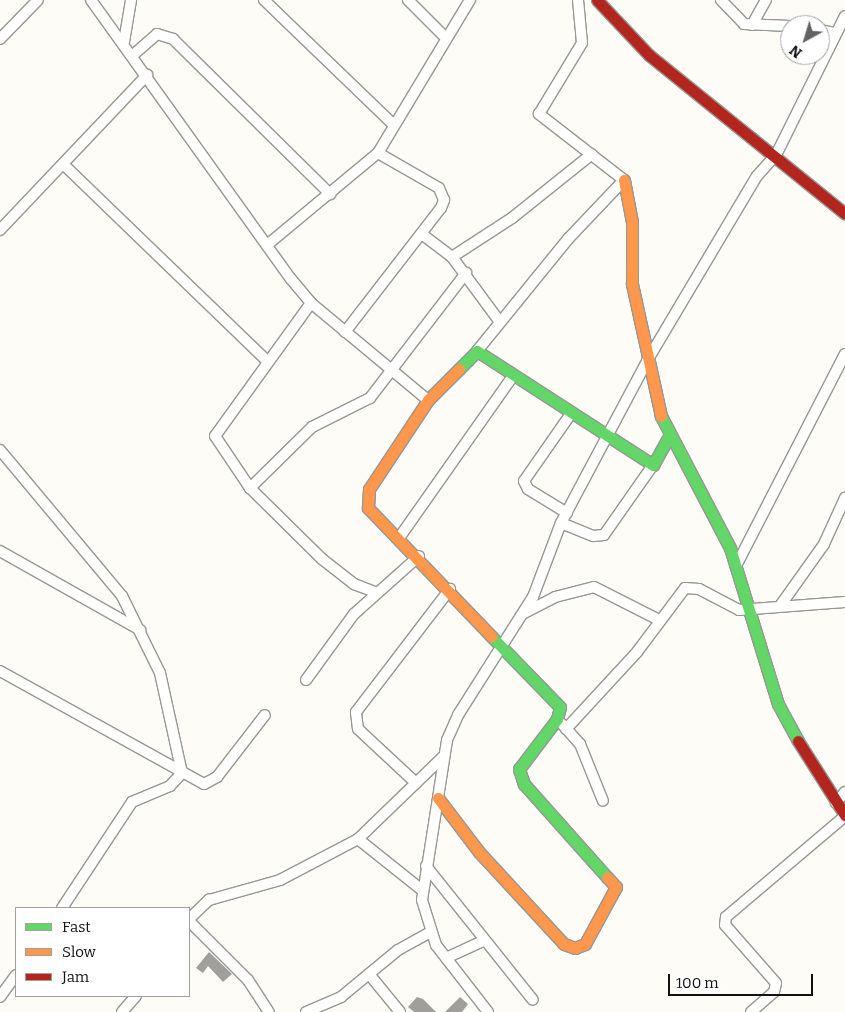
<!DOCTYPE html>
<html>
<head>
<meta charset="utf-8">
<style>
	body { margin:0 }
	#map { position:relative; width:845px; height:1012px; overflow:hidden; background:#fdfcf7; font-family:Bitter,serif }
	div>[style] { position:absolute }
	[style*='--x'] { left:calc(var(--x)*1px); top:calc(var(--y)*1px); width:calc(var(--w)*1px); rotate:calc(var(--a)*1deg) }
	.building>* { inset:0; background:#a19f9c }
	.roads { filter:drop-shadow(1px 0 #979795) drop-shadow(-1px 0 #979795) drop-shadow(0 1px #979795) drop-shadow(0 -1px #979795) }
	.street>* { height:10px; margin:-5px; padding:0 5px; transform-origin:5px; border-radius:5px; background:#fffffe }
	.fast>* { height:11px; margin:-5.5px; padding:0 5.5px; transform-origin:5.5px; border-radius:5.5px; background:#63d668 }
	.slow>* { height:11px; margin:-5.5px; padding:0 5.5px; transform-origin:5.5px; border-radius:5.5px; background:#ff974d }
	.jam>* { height:11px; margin:-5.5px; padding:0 5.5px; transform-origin:5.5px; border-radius:5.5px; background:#b3261e }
	span { translate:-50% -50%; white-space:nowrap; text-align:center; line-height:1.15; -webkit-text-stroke:5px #fff; paint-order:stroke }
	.legend { position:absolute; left:15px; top:907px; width:175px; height:90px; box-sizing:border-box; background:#fff; border:1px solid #a0a0a0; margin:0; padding:6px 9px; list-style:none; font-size:15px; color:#111 }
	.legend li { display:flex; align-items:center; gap:10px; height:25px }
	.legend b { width:25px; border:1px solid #a0a0a0 }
	.north { position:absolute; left:780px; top:15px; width:50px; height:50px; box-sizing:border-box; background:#fff; border:1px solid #a0a0a0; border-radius:50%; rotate:219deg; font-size:14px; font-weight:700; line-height:20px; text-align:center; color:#111 }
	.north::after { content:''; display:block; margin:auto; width:18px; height:22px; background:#646362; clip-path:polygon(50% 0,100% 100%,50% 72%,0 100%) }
	.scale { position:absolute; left:668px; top:974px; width:145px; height:22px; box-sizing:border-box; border:2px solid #111; border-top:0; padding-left:6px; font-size:15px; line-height:18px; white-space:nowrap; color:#111; -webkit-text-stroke:4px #fff; paint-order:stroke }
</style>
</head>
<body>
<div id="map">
	<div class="building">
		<i style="clip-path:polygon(209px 952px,232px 974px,223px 982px,208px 966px,203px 973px,196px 968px)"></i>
		<i style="clip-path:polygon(417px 997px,423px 999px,436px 1012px,414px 1012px,408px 1007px)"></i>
		<i style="clip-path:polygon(460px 997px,468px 1004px,462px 1012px,445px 1012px)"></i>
	</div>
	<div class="roads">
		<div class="street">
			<i style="--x:91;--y:0;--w:343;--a:54.4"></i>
			<i style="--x:291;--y:279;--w:31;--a:50"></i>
			<i style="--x:311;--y:303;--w:152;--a:39.7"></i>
			<i style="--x:264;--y:0;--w:180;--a:43.9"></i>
			<i style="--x:408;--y:0;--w:54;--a:45"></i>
			<i style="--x:721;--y:0;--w:33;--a:46"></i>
			<i style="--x:744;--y:24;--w:46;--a:2.5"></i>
			<i style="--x:752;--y:25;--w:29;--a:-61"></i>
			<i style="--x:820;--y:30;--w:16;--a:11"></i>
			<i style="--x:0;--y:39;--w:54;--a:-45.7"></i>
			<i style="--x:124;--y:42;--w:43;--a:-80.5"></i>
			<i style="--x:133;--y:55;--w:32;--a:-41"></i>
			<i style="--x:157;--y:34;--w:17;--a:17"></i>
			<i style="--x:173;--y:39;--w:221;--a:44.6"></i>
			<i style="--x:63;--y:164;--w:285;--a:44"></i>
			<i style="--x:0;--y:230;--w:214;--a:-46.5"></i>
			<i style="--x:423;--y:235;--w:36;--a:37"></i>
			<i style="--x:452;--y:257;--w:81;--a:53.6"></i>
			<i style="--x:267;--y:245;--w:144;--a:-39.7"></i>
			<i style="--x:452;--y:257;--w:72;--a:-33"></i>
			<i style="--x:512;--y:218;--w:102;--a:-38.7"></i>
			<i style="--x:311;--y:303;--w:164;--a:125.8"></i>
			<i style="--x:215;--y:436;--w:63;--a:56.1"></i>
			<i style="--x:250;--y:488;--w:101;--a:44.6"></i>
			<i style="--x:322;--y:559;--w:41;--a:38"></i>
			<i style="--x:354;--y:584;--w:22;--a:21"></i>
			<i style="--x:345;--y:332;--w:157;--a:-52.3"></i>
			<i style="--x:441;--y:208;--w:9;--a:-69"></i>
			<i style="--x:444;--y:200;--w:13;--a:-113"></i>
			<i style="--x:439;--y:188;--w:70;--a:-150.2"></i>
			<i style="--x:378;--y:153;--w:179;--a:-59"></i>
			<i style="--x:477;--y:351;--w:144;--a:-50.9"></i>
			<i style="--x:568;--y:239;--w:81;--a:-46.5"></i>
			<i style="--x:624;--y:180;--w:108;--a:-142.2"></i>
			<i style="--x:539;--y:114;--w:83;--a:-58.8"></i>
			<i style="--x:582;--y:43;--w:43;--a:-95.3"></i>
			<i style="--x:0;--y:450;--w:190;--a:50.1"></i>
			<i style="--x:122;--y:596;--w:86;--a:63.7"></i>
			<i style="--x:160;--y:673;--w:102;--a:77.6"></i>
			<i style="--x:182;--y:773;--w:18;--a:133"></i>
			<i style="--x:170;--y:786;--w:41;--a:157.2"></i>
			<i style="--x:132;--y:802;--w:127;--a:123.4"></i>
			<i style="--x:250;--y:488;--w:87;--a:-44.5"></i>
			<i style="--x:312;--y:427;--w:65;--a:-26.6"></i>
			<i style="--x:370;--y:398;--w:158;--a:-52.5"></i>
			<i style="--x:567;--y:513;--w:46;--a:-148.4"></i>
			<i style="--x:528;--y:489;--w:9;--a:-117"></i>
			<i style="--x:524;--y:481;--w:80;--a:-55.1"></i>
			<i style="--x:561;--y:523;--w:35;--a:22"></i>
			<i style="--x:593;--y:536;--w:11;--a:-5"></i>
			<i style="--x:604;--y:535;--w:85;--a:-55"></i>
			<i style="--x:399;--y:538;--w:198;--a:-54.9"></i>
			<i style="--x:0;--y:551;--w:161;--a:29.4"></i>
			<i style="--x:737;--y:564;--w:236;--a:-62.8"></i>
			<i style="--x:780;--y:606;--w:76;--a:-54.6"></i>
			<i style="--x:824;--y:544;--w:51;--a:-65.5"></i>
			<i style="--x:524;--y:613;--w:35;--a:-27"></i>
			<i style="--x:555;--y:597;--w:40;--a:-14.4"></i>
			<i style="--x:594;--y:587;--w:73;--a:26.9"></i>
			<i style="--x:0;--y:671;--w:233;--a:29"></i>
			<i style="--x:204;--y:784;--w:15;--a:-28"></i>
			<i style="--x:217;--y:777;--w:78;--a:-52.3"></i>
			<i style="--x:306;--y:680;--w:82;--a:-54"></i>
			<i style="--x:354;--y:614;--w:87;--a:-41.7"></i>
			<i style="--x:562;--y:724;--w:27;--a:48"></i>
			<i style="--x:580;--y:744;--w:61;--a:68"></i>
			<i style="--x:566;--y:729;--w:105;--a:-47.3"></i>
			<i style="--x:637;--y:652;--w:80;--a:-53.1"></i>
			<i style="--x:685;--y:588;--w:14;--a:4"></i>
			<i style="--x:699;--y:589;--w:45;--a:27.7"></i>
			<i style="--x:739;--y:610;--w:106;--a:-4.3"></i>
			<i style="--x:416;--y:783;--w:79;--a:-137"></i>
			<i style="--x:358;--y:729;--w:17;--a:-97"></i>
			<i style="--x:356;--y:712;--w:155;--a:-52.6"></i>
			<i style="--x:836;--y:803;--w:14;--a:-51"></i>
			<i style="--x:358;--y:839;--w:82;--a:38.6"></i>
			<i style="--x:426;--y:866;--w:171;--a:51.4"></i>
			<i style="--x:189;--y:919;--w:28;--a:-44"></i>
			<i style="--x:209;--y:900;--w:74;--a:-15.7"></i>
			<i style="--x:280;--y:880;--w:88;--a:-27.7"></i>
			<i style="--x:358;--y:839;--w:120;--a:-44"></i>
			<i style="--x:189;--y:921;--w:83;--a:45"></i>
			<i style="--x:248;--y:980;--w:38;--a:57"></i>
			<i style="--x:446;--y:958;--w:41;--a:-24.7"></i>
			<i style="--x:369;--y:974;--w:49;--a:50.8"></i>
			<i style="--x:0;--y:997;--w:27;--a:-54"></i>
			<i style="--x:122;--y:1012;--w:21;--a:-49"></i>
			<i style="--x:306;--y:1012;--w:38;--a:-23"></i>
			<i style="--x:341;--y:997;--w:74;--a:-39.5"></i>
			<i style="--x:398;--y:950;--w:37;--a:-29"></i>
			<i style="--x:488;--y:1012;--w:85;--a:-127.8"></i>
			<i style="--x:436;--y:945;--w:47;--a:-107.3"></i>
			<i style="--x:422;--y:900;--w:162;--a:-81.1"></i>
			<i style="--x:447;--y:740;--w:27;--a:-66"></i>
			<i style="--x:458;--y:715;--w:140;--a:-57.6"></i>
			<i style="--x:533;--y:597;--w:79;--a:-69.3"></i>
			<i style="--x:561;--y:523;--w:183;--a:-62"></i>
			<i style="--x:647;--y:361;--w:215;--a:-59.3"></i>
			<i style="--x:757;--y:176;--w:28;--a:-48"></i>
			<i style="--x:776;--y:155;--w:155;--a:-63.6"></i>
			<i style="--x:751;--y:1012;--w:30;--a:-41"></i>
			<i style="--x:774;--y:992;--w:9;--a:-77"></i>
			<i style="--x:776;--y:983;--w:77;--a:-131.3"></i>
			<i style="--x:725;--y:925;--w:8;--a:-83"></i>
			<i style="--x:726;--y:917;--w:156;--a:-40.3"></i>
		</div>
		<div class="fast">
			<i style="--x:459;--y:369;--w:25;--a:-45"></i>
			<i style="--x:477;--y:351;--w:210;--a:32.9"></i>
			<i style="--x:653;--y:465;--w:33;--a:-61"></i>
			<i style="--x:661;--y:416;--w:149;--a:62.4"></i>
			<i style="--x:730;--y:548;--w:163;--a:72.9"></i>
			<i style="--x:778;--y:704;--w:42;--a:61.6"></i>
			<i style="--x:491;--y:636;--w:99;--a:45.8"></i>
			<i style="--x:560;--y:707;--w:12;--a:104"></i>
			<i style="--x:557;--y:719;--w:63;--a:127.2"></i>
			<i style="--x:519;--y:769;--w:16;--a:72"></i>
			<i style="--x:524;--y:784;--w:125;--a:48.3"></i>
		</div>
		<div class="slow">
			<i style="--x:624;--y:180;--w:43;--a:79.2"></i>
			<i style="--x:632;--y:222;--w:62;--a:90"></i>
			<i style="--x:632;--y:284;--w:135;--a:77.6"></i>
			<i style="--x:459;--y:369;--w:44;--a:135"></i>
			<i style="--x:428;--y:400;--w:107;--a:123.5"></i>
			<i style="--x:369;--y:489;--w:19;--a:93"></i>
			<i style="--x:368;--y:508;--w:178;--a:46.1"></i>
			<i style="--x:438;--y:798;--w:68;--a:52.8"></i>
			<i style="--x:479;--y:852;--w:125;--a:47.3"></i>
			<i style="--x:564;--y:944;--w:12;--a:20"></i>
			<i style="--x:575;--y:948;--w:11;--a:-22"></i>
			<i style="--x:585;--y:944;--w:65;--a:-61.5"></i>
			<i style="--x:616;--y:887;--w:13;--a:-132"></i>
		</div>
		<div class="jam">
			<i style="--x:597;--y:0;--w:76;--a:46.6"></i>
			<i style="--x:649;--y:55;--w:252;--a:39"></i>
			<i style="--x:798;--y:741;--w:88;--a:57.6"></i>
		</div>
	</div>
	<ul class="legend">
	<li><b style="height:6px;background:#63d668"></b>Fast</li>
	<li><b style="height:6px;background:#ff974d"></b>Slow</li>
	<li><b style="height:6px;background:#b3261e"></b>Jam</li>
	</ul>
	<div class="north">N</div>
	<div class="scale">100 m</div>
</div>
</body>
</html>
